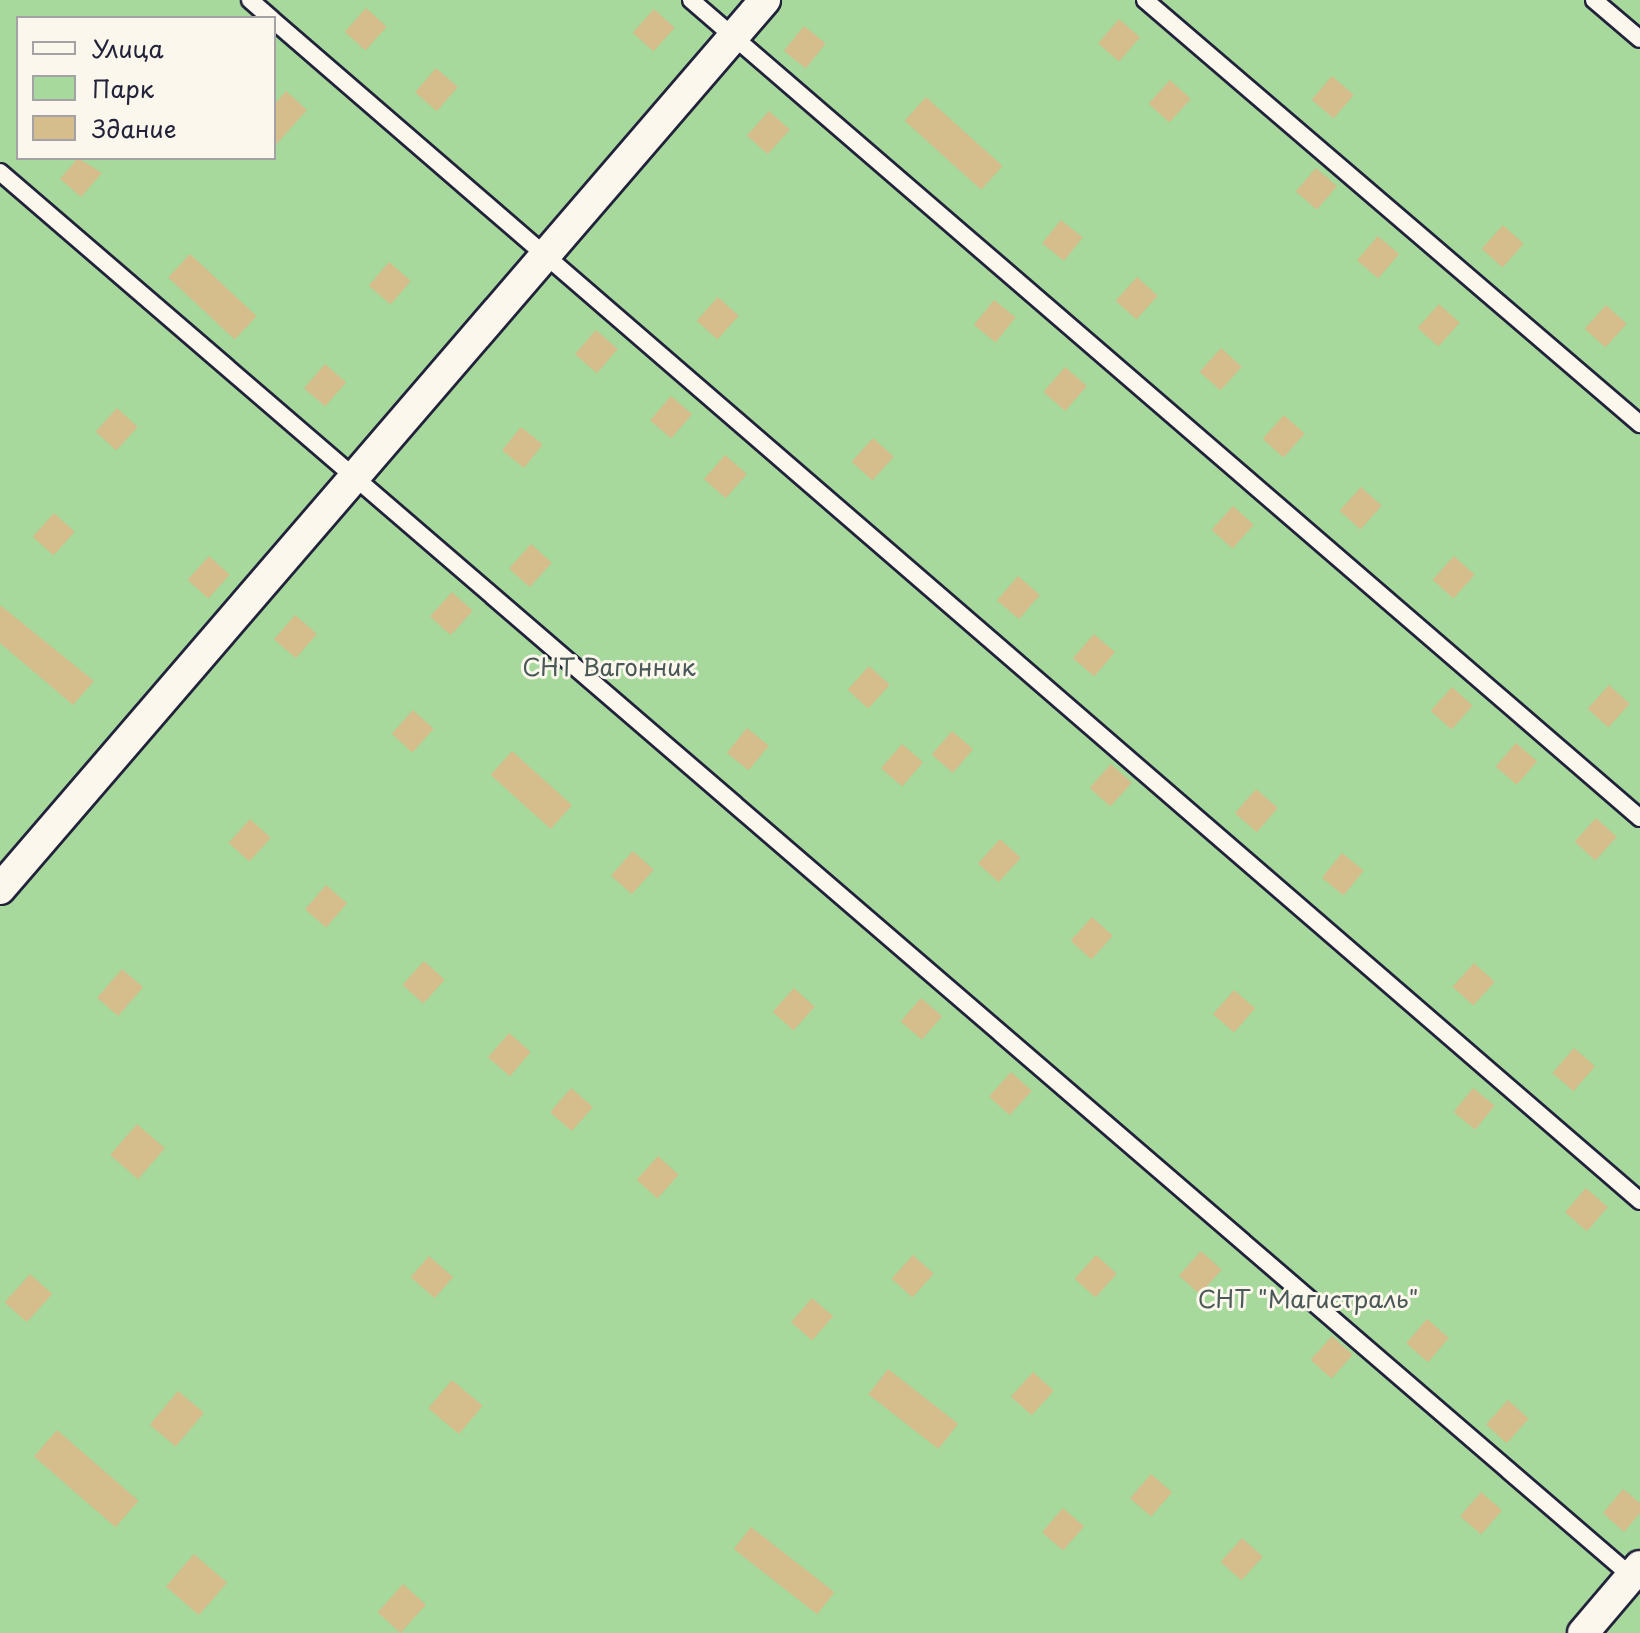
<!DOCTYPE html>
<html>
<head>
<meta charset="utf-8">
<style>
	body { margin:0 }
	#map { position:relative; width:1640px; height:1633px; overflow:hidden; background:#fbf7ec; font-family:"Playpen Sans",sans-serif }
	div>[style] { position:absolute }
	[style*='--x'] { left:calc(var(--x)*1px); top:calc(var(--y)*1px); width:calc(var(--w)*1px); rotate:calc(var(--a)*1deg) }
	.green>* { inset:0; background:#a6d99b }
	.building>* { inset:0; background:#d5bd8c; transform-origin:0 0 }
	.roads { filter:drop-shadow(2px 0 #22223b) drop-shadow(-2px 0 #22223b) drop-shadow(0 2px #22223b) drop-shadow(0 -2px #22223b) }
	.lane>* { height:16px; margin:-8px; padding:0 8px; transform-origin:8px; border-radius:8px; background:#fbf7ec }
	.street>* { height:30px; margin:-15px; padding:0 15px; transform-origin:15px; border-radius:15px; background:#fbf7ec }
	span { translate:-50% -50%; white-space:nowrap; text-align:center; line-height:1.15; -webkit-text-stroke:6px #fbf7ec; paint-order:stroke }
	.park-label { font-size:24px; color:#4a5958 }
	.legend { position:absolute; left:16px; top:16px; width:260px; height:144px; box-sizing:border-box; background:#fbf7ec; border:2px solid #a4a2a5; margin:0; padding:10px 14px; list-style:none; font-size:24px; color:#22223b }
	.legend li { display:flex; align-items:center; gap:16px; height:40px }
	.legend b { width:40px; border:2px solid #a4a2a5 }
</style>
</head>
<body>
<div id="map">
	<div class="green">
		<i style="clip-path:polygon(evenodd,0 0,1640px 0,1640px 1633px,0 1633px,0 0,18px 18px,274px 18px,274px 158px,18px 158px,18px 18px)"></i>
	</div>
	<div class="building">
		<i style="left:366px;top:8px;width:28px;height:32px;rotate:42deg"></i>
		<i style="left:654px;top:9px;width:28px;height:32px;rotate:42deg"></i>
		<i style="left:1119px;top:19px;width:28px;height:32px;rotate:41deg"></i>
		<i style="left:804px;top:26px;width:28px;height:32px;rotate:39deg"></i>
		<i style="left:436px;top:68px;width:29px;height:32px;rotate:41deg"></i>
		<i style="left:1332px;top:76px;width:29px;height:31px;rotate:41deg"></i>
		<i style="left:1170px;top:80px;width:28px;height:32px;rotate:42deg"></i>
		<i style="clip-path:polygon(286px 91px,307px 110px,274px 147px,274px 105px)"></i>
		<i style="left:926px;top:97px;width:103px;height:32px;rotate:42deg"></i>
		<i style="left:769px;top:111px;width:28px;height:33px;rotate:42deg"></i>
		<i style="clip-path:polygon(78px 158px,102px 173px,81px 197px,60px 179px)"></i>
		<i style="left:1316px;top:168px;width:28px;height:31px;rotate:41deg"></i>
		<i style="left:1061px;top:220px;width:28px;height:30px;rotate:39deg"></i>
		<i style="left:1503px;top:225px;width:28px;height:32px;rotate:42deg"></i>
		<i style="left:1378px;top:236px;width:28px;height:32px;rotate:41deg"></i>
		<i style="left:190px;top:254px;width:91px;height:32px;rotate:43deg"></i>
		<i style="left:389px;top:262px;width:29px;height:31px;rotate:41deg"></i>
		<i style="left:1137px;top:277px;width:28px;height:32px;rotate:42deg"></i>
		<i style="left:718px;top:297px;width:28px;height:32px;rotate:42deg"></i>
		<i style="left:994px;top:300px;width:28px;height:32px;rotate:39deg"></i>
		<i style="left:1439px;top:304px;width:28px;height:32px;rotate:42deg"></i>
		<i style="left:1606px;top:305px;width:28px;height:32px;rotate:42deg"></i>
		<i style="left:596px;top:330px;width:29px;height:32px;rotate:41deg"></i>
		<i style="left:1221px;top:348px;width:28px;height:32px;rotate:42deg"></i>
		<i style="left:325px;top:364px;width:28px;height:32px;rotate:41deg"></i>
		<i style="left:1065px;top:367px;width:29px;height:33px;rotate:41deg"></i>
		<i style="left:671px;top:396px;width:28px;height:32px;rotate:41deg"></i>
		<i style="left:117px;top:408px;width:28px;height:32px;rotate:42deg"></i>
		<i style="left:1284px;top:415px;width:28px;height:32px;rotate:42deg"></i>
		<i style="left:521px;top:427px;width:28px;height:30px;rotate:39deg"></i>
		<i style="left:873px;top:438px;width:28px;height:32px;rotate:42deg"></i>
		<i style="left:725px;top:455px;width:29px;height:32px;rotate:41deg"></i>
		<i style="left:1361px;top:487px;width:28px;height:32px;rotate:42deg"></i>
		<i style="left:1233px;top:506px;width:28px;height:32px;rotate:42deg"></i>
		<i style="left:54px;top:513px;width:28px;height:32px;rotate:42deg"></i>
		<i style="left:531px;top:544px;width:28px;height:33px;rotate:42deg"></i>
		<i style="left:209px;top:556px;width:28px;height:32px;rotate:42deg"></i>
		<i style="left:1454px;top:556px;width:28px;height:32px;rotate:42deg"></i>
		<i style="left:1018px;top:576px;width:29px;height:32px;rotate:41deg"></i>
		<i style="left:452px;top:592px;width:28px;height:33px;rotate:42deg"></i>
		<i style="clip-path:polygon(0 605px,94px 681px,73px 705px,0 643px)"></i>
		<i style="left:295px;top:615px;width:29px;height:32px;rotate:41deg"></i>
		<i style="left:1094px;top:634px;width:28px;height:32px;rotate:41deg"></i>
		<i style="left:869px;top:666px;width:28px;height:32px;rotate:42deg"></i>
		<i style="left:1609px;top:685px;width:28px;height:32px;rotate:42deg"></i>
		<i style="left:1452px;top:687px;width:28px;height:32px;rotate:42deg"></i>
		<i style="left:413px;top:710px;width:28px;height:32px;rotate:42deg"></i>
		<i style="left:747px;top:728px;width:28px;height:32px;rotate:39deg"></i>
		<i style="left:952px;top:731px;width:28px;height:31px;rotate:41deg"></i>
		<i style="left:1516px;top:743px;width:28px;height:31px;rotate:41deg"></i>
		<i style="left:902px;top:744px;width:28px;height:32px;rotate:41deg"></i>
		<i style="left:512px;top:751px;width:81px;height:32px;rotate:42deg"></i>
		<i style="left:1111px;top:764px;width:28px;height:32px;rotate:42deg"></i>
		<i style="left:1256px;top:789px;width:29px;height:32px;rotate:41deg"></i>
		<i style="left:1596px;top:818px;width:28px;height:32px;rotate:42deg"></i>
		<i style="left:250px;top:819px;width:28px;height:32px;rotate:42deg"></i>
		<i style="left:1000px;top:839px;width:28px;height:33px;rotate:42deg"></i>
		<i style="left:633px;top:851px;width:28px;height:33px;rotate:42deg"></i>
		<i style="left:1342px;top:853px;width:28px;height:32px;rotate:39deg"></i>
		<i style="left:326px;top:885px;width:28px;height:32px;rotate:41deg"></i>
		<i style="left:1092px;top:917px;width:28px;height:32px;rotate:42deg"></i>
		<i style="left:424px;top:961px;width:28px;height:32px;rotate:42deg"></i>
		<i style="left:1474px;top:963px;width:28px;height:32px;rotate:42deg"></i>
		<i style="left:122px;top:969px;width:28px;height:38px;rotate:41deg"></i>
		<i style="left:794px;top:988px;width:28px;height:32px;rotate:42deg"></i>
		<i style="left:1234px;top:990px;width:28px;height:32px;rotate:41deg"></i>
		<i style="left:921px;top:998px;width:28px;height:31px;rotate:41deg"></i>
		<i style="left:509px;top:1033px;width:29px;height:32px;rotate:41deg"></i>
		<i style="left:1574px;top:1048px;width:28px;height:33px;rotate:41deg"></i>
		<i style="left:1011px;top:1072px;width:28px;height:33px;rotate:42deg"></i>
		<i style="left:571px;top:1088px;width:29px;height:32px;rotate:41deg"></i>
		<i style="left:1473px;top:1088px;width:28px;height:31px;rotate:39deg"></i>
		<i style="left:137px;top:1124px;width:37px;height:41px;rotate:41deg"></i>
		<i style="left:658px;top:1156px;width:28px;height:32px;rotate:42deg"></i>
		<i style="left:1586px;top:1188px;width:29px;height:32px;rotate:41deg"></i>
		<i style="left:1201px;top:1251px;width:28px;height:33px;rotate:42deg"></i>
		<i style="left:913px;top:1255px;width:28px;height:32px;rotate:42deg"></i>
		<i style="left:1096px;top:1255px;width:28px;height:32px;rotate:42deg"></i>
		<i style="left:429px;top:1256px;width:32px;height:28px;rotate:41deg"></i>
		<i style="left:30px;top:1274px;width:30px;height:38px;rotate:42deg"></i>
		<i style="left:812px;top:1298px;width:28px;height:32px;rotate:41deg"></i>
		<i style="left:1427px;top:1319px;width:29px;height:32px;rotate:41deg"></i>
		<i style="left:1332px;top:1336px;width:28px;height:32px;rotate:42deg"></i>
		<i style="left:888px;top:1369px;width:89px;height:32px;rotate:38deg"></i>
		<i style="left:1033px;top:1372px;width:28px;height:33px;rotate:42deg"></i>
		<i style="left:452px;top:1380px;width:40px;height:37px;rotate:40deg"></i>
		<i style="left:178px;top:1391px;width:34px;height:44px;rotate:40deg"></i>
		<i style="left:1508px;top:1400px;width:28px;height:33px;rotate:42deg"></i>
		<i style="left:57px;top:1430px;width:108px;height:35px;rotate:41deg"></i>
		<i style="left:1151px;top:1474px;width:28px;height:32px;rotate:41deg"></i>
		<i style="clip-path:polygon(1623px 1489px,1640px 1503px,1640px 1513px,1624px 1532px,1603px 1513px)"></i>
		<i style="left:1481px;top:1492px;width:28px;height:32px;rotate:41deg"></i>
		<i style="left:1063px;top:1508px;width:28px;height:32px;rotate:41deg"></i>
		<i style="left:751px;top:1527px;width:106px;height:28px;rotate:38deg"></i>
		<i style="left:1242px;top:1538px;width:28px;height:32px;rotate:42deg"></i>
		<i style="left:194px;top:1554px;width:44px;height:43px;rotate:41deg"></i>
		<i style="left:403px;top:1584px;width:31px;height:38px;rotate:42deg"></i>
	</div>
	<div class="roads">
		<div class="lane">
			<i style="--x:250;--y:0;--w:28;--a:41"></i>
			<i style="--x:691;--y:0;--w:1253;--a:40.76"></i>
			<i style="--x:1145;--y:0;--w:652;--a:40.58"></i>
			<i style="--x:1594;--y:0;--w:60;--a:40.3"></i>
			<i style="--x:274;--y:21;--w:1805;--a:40.82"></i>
			<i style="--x:0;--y:172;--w:2158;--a:40.72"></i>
		</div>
		<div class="street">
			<i style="--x:0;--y:889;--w:1173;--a:-49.29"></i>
			<i style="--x:1583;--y:1633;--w:88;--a:-49.6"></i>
		</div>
	</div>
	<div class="park-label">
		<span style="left:609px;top:667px">СНТ Вагонник</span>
		<span style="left:1308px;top:1299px">СНТ "Магистраль"</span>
	</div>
	<ul class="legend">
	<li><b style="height:10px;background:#fbf7ec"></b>Улица</li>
	<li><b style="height:22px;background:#a6d99b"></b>Парк</li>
	<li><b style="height:22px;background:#d5bd8c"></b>Здание</li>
	</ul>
</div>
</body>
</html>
